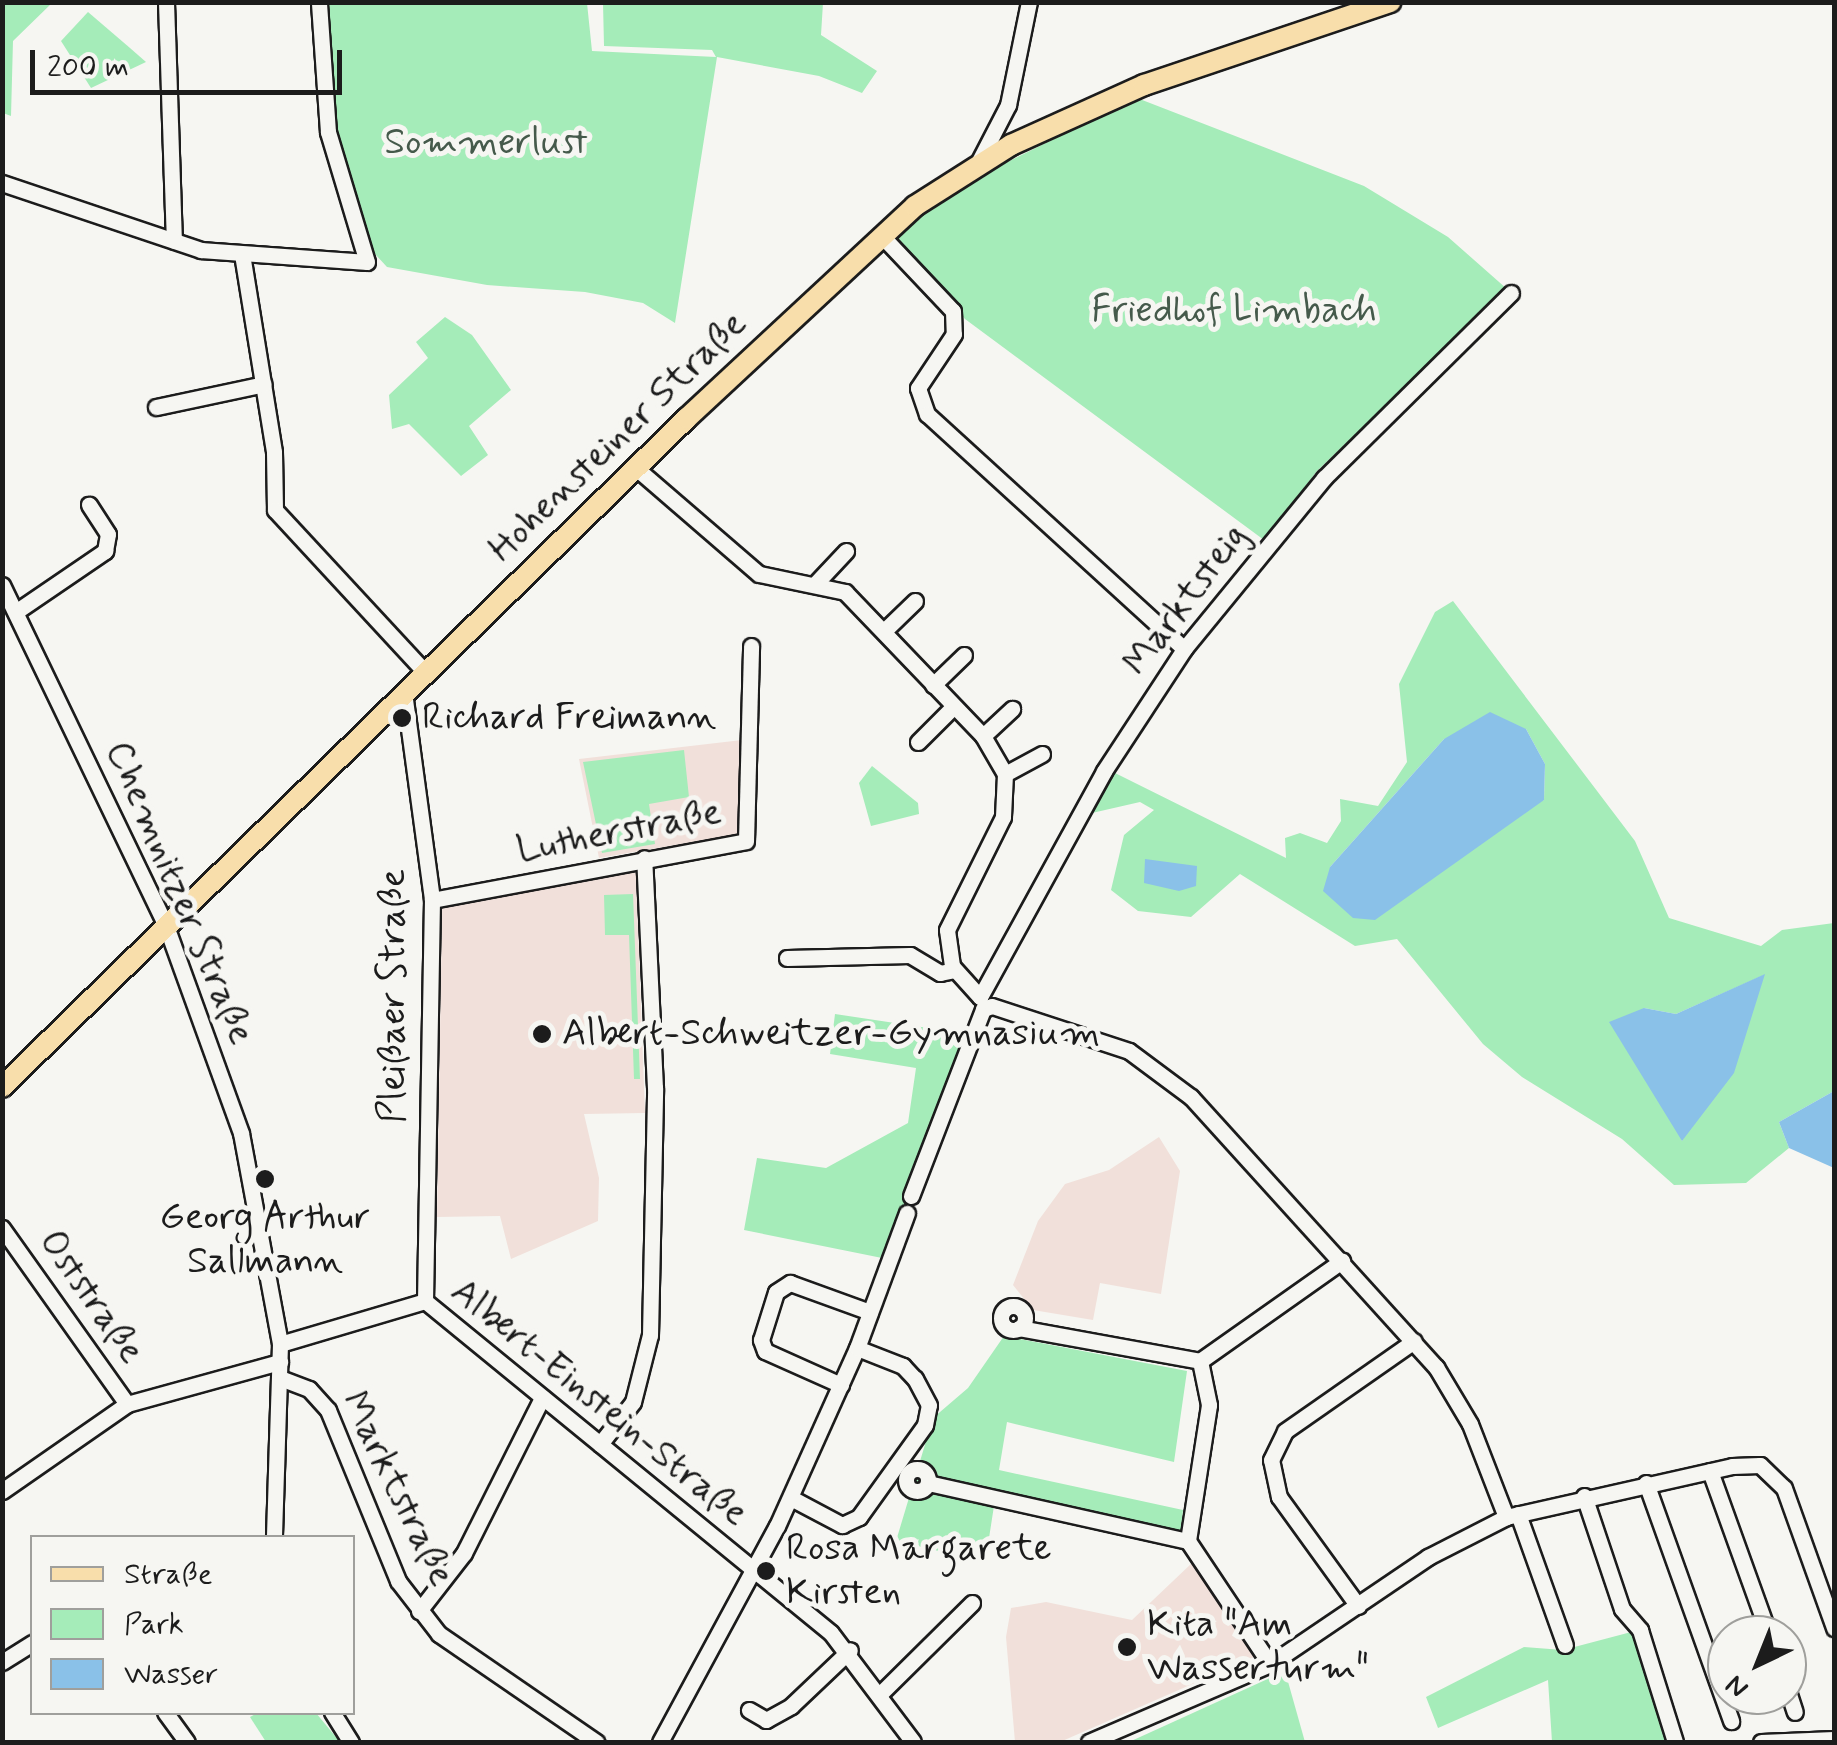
<!DOCTYPE html>
<html>
<head>
<meta charset="utf-8">
<style>
	body { margin:0 }
	#map { position:relative; width:1837px; height:1745px; overflow:hidden; background:#f6f6f2; font-family:Mynerve,sans-serif }
	div>[style] { position:absolute }
	[style*='--x'] { left:calc(var(--x)*1px); top:calc(var(--y)*1px); width:calc(var(--w)*1px); rotate:calc(var(--a)*1deg) }
	.built>* { inset:0; background:#f1e0da }
	.green>* { inset:0; background:#a5ecb9 }
	.water>* { inset:0; background:#8ac1e8 }
	.roads { filter:drop-shadow(2px 0 #1c1c1c) drop-shadow(-2px 0 #1c1c1c) drop-shadow(0 2px #1c1c1c) drop-shadow(0 -2px #1c1c1c) }
	.minor>* { height:15px; margin:-7.5px; padding:0 7.5px; transform-origin:7.5px; border-radius:7.5px; background:#f6f6f2 }
	.minor>.ring { margin:-7.5px; padding:0; box-sizing:content-box; background:none; border:15px solid #f6f6f2; border-radius:50% }
	.major>* { height:20px; margin:-10px; padding:0 10px; transform-origin:10px; border-radius:10px; background:#f8deab }
	.dots>* { width:28px; height:28px; translate:-50% -50%; box-sizing:border-box; border:5px solid #f6f6f2; border-radius:50% }
	span { translate:-50% -50%; white-space:nowrap; text-align:center; line-height:1.15; -webkit-text-stroke:10px #f6f6f2; paint-order:stroke }
	.park-label { font-size:38px; color:#455a4b }
	.street-label { font-size:38px; color:#1c1c1c }
	.poi-label { font-size:38px; color:#1c1c1c }
	.left { translate:0 -50%; text-align:left }
	.frame { position:absolute; inset:0; border:5px solid #1c1c1c; pointer-events:none }
	.legend { position:absolute; left:30px; top:1535px; width:325px; height:180px; box-sizing:border-box; background:#f6f6f2; border:2px solid #9f9f9c; margin:0; padding:12px 18px; list-style:none; font-size:30px; color:#1c1c1c }
	.legend li { display:flex; align-items:center; gap:20px; height:50px }
	.legend b { width:50px; border:2px solid #9f9f9c }
	.north { position:absolute; left:1707px; top:1615px; width:100px; height:100px; box-sizing:border-box; background:#f6f6f2; border:2px solid #9f9f9c; border-radius:50%; rotate:223deg; font-size:28px; font-weight:700; line-height:40px; text-align:center; color:#1c1c1c }
	.north::after { content:''; display:block; margin:auto; width:35px; height:45px; background:#1c1c1c; clip-path:polygon(50% 0,100% 100%,50% 72%,0 100%) }
	.scale { position:absolute; left:30px; top:50px; width:312px; height:45px; box-sizing:border-box; border:5px solid #1c1c1c; border-top:0; padding-left:12px; font-size:30px; line-height:35px; white-space:nowrap; color:#1c1c1c; -webkit-text-stroke:8px #f6f6f2; paint-order:stroke }
</style>
</head>
<body>
<div id="map">
	<div class="built">
		<i style="clip-path:polygon(742px 740px,740px 834px,599px 858px,579px 759px)"></i>
		<i style="clip-path:polygon(628px 869px,636px 873px,645px 1113px,584px 1114px,599px 1178px,598px 1221px,511px 1259px,500px 1216px,437px 1217px,442px 908px)"></i>
		<i style="clip-path:polygon(1159px 1137px,1180px 1171px,1161px 1294px,1100px 1283px,1093px 1320px,1033px 1310px,1013px 1285px,1038px 1221px,1065px 1184px,1109px 1170px)"></i>
		<i style="clip-path:polygon(1193px 1562px,1254px 1657px,1060px 1742px,1015px 1742px,1006px 1637px,1011px 1608px,1046px 1602px,1132px 1620px)"></i>
	</div>
	<div class="green">
		<i style="clip-path:polygon(2px 3px,52px 3px,13px 41px,11px 116px,3px 113px)"></i>
		<i style="clip-path:polygon(325px 3px,587px 3px,592px 51px,716px 57px,712px 50px,604px 46px,603px 3px,823px 3px,821px 35px,877px 71px,862px 93px,819px 76px,717px 57px,675px 323px,643px 303px,585px 292px,487px 285px,387px 267px,364px 242px,336px 131px)"></i>
		<i style="clip-path:polygon(88px 12px,130px 48px,146px 62px,91px 88px,61px 41px)"></i>
		<i style="clip-path:polygon(1137px 98px,1364px 186px,1448px 237px,1507px 289px,1317px 471px,1264px 540px,965px 319px,890px 235px,983px 174px)"></i>
		<i style="clip-path:polygon(445px 317px,472px 335px,511px 390px,469px 426px,488px 455px,461px 476px,409px 424px,392px 429px,389px 395px,428px 358px,416px 342px)"></i>
		<i style="clip-path:polygon(evenodd,1453px 601px,1635px 841px,1669px 918px,1761px 946px,1782px 930px,1834px 923px,1834px 1091px,1779px 1122px,1789px 1148px,1746px 1183px,1674px 1185px,1622px 1139px,1522px 1077px,1483px 1044px,1397px 939px,1355px 946px,1240px 874px,1191px 917px,1138px 911px,1111px 890px,1124px 835px,1154px 810px,1140px 802px,1092px 813px,1115px 773px,1286px 858px,1285px 838px,1300px 833px,1327px 843px,1341px 821px,1340px 799px,1378px 806px,1407px 762px,1399px 684px,1435px 612px,1453px 601px,1526px 729px,1545px 764px,1544px 800px,1330px 867px,1444px 739px,1526px 729px,1453px 601px,1764px 975px,1682px 1141px,1644px 1008px,1676px 1014px,1764px 975px)"></i>
		<i style="clip-path:polygon(684px 750px,689px 797px,649px 804px,655px 844px,602px 853px,583px 762px)"></i>
		<i style="clip-path:polygon(872px 766px,918px 803px,919px 814px,871px 826px,859px 783px)"></i>
		<i style="clip-path:polygon(633px 894px,640px 1079px,634px 1079px,629px 935px,605px 935px,604px 895px)"></i>
		<i style="clip-path:polygon(835px 1014px,968px 1034px,892px 1260px,744px 1230px,757px 1158px,826px 1168px,908px 1123px,916px 1068px,830px 1054px)"></i>
		<i style="clip-path:polygon(1004px 1336px,1187px 1371px,1174px 1462px,1007px 1422px,999px 1470px,1183px 1510px,1181px 1531px,996px 1493px,987px 1551px,977px 1560px,896px 1541px,933px 1418px,968px 1388px)"></i>
		<i style="clip-path:polygon(1635px 1631px,1675px 1742px,1552px 1742px,1548px 1680px,1438px 1728px,1426px 1697px,1524px 1647px,1563px 1650px)"></i>
		<i style="clip-path:polygon(1285px 1671px,1305px 1742px,1129px 1742px)"></i>
		<i style="clip-path:polygon(259px 1712px,316px 1713px,340px 1742px,266px 1742px,250px 1717px)"></i>
	</div>
	<div class="water">
		<i style="clip-path:polygon(1490px 712px,1526px 729px,1545px 764px,1544px 800px,1375px 920px,1353px 918px,1323px 891px,1330px 867px,1444px 739px)"></i>
		<i style="clip-path:polygon(1145px 859px,1197px 866px,1196px 886px,1179px 891px,1144px 883px)"></i>
		<i style="clip-path:polygon(1765px 974px,1734px 1073px,1682px 1141px,1609px 1022px,1644px 1008px,1676px 1014px)"></i>
		<i style="clip-path:polygon(1834px 1091px,1834px 1168px,1789px 1148px,1779px 1122px)"></i>
	</div>
	<div class="roads">
		<div class="minor">
			<i style="--x:166;--y:2;--w:239;--a:88.1"></i>
			<i style="--x:977;--y:165;--w:68;--a:-62.7"></i>
			<i style="--x:1008;--y:105;--w:105;--a:-78.5"></i>
			<i style="--x:2;--y:183;--w:210;--a:18.6"></i>
			<i style="--x:201;--y:250;--w:166;--a:4.1"></i>
			<i style="--x:367;--y:262;--w:136;--a:-106.7"></i>
			<i style="--x:328;--y:132;--w:130;--a:-94"></i>
			<i style="--x:882;--y:236;--w:103;--a:46.6"></i>
			<i style="--x:953;--y:311;--w:23;--a:88"></i>
			<i style="--x:954;--y:334;--w:65;--a:123.7"></i>
			<i style="--x:918;--y:388;--w:28;--a:71"></i>
			<i style="--x:927;--y:414;--w:348;--a:42.4"></i>
			<i style="--x:242;--y:254;--w:201;--a:80.8"></i>
			<i style="--x:274;--y:452;--w:58;--a:89"></i>
			<i style="--x:275;--y:510;--w:221;--a:47.2"></i>
			<i style="--x:156;--y:407;--w:110;--a:-12"></i>
			<i style="--x:636;--y:468;--w:162;--a:40.8"></i>
			<i style="--x:759;--y:574;--w:88;--a:11.8"></i>
			<i style="--x:845;--y:592;--w:199;--a:46.2"></i>
			<i style="--x:983;--y:736;--w:44;--a:59.9"></i>
			<i style="--x:1005;--y:774;--w:43;--a:92.7"></i>
			<i style="--x:1003;--y:817;--w:126;--a:116.4"></i>
			<i style="--x:947;--y:930;--w:36;--a:82"></i>
			<i style="--x:952;--y:966;--w:42;--a:47.9"></i>
			<i style="--x:980;--y:997;--w:258;--a:-61.2"></i>
			<i style="--x:1104;--y:771;--w:146;--a:-56.7"></i>
			<i style="--x:1184;--y:649;--w:221;--a:-50.7"></i>
			<i style="--x:1324;--y:478;--w:263;--a:-44.7"></i>
			<i style="--x:816;--y:583;--w:44;--a:-46.8"></i>
			<i style="--x:2;--y:585;--w:375;--a:64.3"></i>
			<i style="--x:165;--y:923;--w:223;--a:70.1"></i>
			<i style="--x:241;--y:1133;--w:215;--a:79.5"></i>
			<i style="--x:280;--y:1344;--w:194;--a:91.8"></i>
			<i style="--x:17;--y:611;--w:107;--a:-34.3"></i>
			<i style="--x:105;--y:551;--w:17;--a:-80"></i>
			<i style="--x:108;--y:534;--w:35;--a:-123"></i>
			<i style="--x:884;--y:631;--w:43;--a:-44.1"></i>
			<i style="--x:933;--y:685;--w:43;--a:-44.1"></i>
			<i style="--x:404;--y:692;--w:210;--a:82.3"></i>
			<i style="--x:432;--y:900;--w:401;--a:91"></i>
			<i style="--x:983;--y:736;--w:40;--a:-43"></i>
			<i style="--x:918;--y:742;--w:49;--a:-45"></i>
			<i style="--x:1005;--y:774;--w:42;--a:-28.4"></i>
			<i style="--x:432;--y:900;--w:319;--a:-10.6"></i>
			<i style="--x:746;--y:841;--w:195;--a:-88.5"></i>
			<i style="--x:787;--y:958;--w:123;--a:-1.4"></i>
			<i style="--x:910;--y:955;--w:35;--a:31"></i>
			<i style="--x:940;--y:973;--w:14;--a:-12"></i>
			<i style="--x:911;--y:1196;--w:200;--a:-68.9"></i>
			<i style="--x:983;--y:1009;--w:9;--a:-18"></i>
			<i style="--x:992;--y:1006;--w:144;--a:18.2"></i>
			<i style="--x:1129;--y:1051;--w:77;--a:36.6"></i>
			<i style="--x:1191;--y:1097;--w:365;--a:47.8"></i>
			<i style="--x:1436;--y:1367;--w:66;--a:59.2"></i>
			<i style="--x:1470;--y:1424;--w:100;--a:68.8"></i>
			<i style="--x:2;--y:1228;--w:216;--a:54.6"></i>
			<i class="ring" style="left:1001px;top:1306px;width:9px;height:9px"></i>
			<i style="--x:1019;--y:1328;--w:184;--a:10.3"></i>
			<i style="--x:1200;--y:1361;--w:174;--a:-35.2"></i>
			<i style="--x:280;--y:1344;--w:151;--a:-16.5"></i>
			<i style="--x:425;--y:1301;--w:524;--a:39.27"></i>
			<i style="--x:831;--y:1633;--w:136;--a:53"></i>
			<i style="--x:1200;--y:1361;--w:45;--a:78.4"></i>
			<i style="--x:1209;--y:1405;--w:138;--a:98.8"></i>
			<i style="--x:1188;--y:1541;--w:148;--a:56.3"></i>
			<i style="--x:280;--y:1378;--w:31;--a:21"></i>
			<i style="--x:309;--y:1389;--w:28;--a:48"></i>
			<i style="--x:328;--y:1410;--w:185;--a:67.7"></i>
			<i style="--x:398;--y:1581;--w:67;--a:52.3"></i>
			<i style="--x:439;--y:1634;--w:191;--a:34.5"></i>
			<i style="--x:841;--y:1385;--w:83;--a:-155.9"></i>
			<i style="--x:765;--y:1351;--w:12;--a:-110"></i>
			<i style="--x:761;--y:1340;--w:50;--a:-72.6"></i>
			<i style="--x:776;--y:1292;--w:17;--a:-33"></i>
			<i style="--x:790;--y:1283;--w:85;--a:19.9"></i>
			<i style="--x:600;--y:1444;--w:53;--a:-51.8"></i>
			<i style="--x:633;--y:1402;--w:69;--a:-75.8"></i>
			<i style="--x:650;--y:1335;--w:247;--a:-88.8"></i>
			<i style="--x:655;--y:1088;--w:230;--a:-92.7"></i>
			<i class="ring" style="left:906px;top:1469px;width:7px;height:7px"></i>
			<i style="--x:1710;--y:1471;--w:174;--a:70.2"></i>
			<i style="--x:928;--y:1483;--w:266;--a:12.6"></i>
			<i style="--x:1646;--y:1483;--w:253;--a:70.3"></i>
			<i style="--x:2;--y:1491;--w:152;--a:-34.8"></i>
			<i style="--x:127;--y:1404;--w:159;--a:-15.4"></i>
			<i style="--x:1584;--y:1496;--w:119;--a:71.4"></i>
			<i style="--x:1622;--y:1609;--w:28;--a:49"></i>
			<i style="--x:1640;--y:1630;--w:117;--a:72.6"></i>
			<i style="--x:791;--y:1498;--w:58;--a:27.9"></i>
			<i style="--x:842;--y:1525;--w:19;--a:-25"></i>
			<i style="--x:859;--y:1517;--w:113;--a:-54.3"></i>
			<i style="--x:925;--y:1425;--w:20;--a:-79"></i>
			<i style="--x:929;--y:1405;--w:30;--a:-118"></i>
			<i style="--x:915;--y:1379;--w:18;--a:-133"></i>
			<i style="--x:903;--y:1366;--w:49;--a:-158.6"></i>
			<i style="--x:1518;--y:1514;--w:139;--a:70.3"></i>
			<i style="--x:1358;--y:1606;--w:135;--a:-125.9"></i>
			<i style="--x:1279;--y:1497;--w:38;--a:-102"></i>
			<i style="--x:1271;--y:1460;--w:32;--a:-64"></i>
			<i style="--x:1285;--y:1431;--w:157;--a:-34.9"></i>
			<i style="--x:419;--y:1611;--w:73;--a:-52.2"></i>
			<i style="--x:464;--y:1553;--w:174;--a:-63.3"></i>
			<i style="--x:2;--y:1662;--w:36;--a:-32"></i>
			<i style="--x:1787;--y:1688;--w:25;--a:72"></i>
			<i style="--x:881;--y:1693;--w:128;--a:-44.7"></i>
			<i style="--x:749;--y:1710;--w:20;--a:30"></i>
			<i style="--x:766;--y:1720;--w:29;--a:-29"></i>
			<i style="--x:791;--y:1706;--w:81;--a:-43.5"></i>
			<i style="--x:165;--y:1712;--w:37;--a:54"></i>
			<i style="--x:332;--y:1712;--w:36;--a:58"></i>
			<i style="--x:660;--y:1742;--w:246;--a:-61.6"></i>
			<i style="--x:777;--y:1526;--w:195;--a:-65.8"></i>
			<i style="--x:857;--y:1348;--w:144;--a:-69.7"></i>
			<i style="--x:1089;--y:1742;--w:197;--a:-23.3"></i>
			<i style="--x:1270;--y:1664;--w:191;--a:-34.1"></i>
			<i style="--x:1428;--y:1557;--w:88;--a:-27.1"></i>
			<i style="--x:1506;--y:1517;--w:232;--a:-12.7"></i>
			<i style="--x:1732;--y:1466;--w:28;--a:-2"></i>
			<i style="--x:1760;--y:1465;--w:33;--a:44"></i>
			<i style="--x:1784;--y:1488;--w:149;--a:70.3"></i>
			<i style="--x:1761;--y:1742;--w:73;--a:-2.4"></i>
		</div>
		<div class="major">
			<i style="--x:2;--y:1087;--w:957;--a:-44.32"></i>
			<i style="--x:687;--y:418;--w:311;--a:-42.9"></i>
			<i style="--x:915;--y:206;--w:114;--a:-32.4"></i>
			<i style="--x:1011;--y:145;--w:146;--a:-24.3"></i>
			<i style="--x:1144;--y:85;--w:260;--a:-18.6"></i>
		</div>
	</div>
	<div class="dots">
		<i style="left:402px;top:718px;background:#1c1c1c"></i>
		<i style="left:542px;top:1034px;background:#1c1c1c"></i>
		<i style="left:265px;top:1179px;background:#1c1c1c"></i>
		<i style="left:766px;top:1571px;background:#1c1c1c"></i>
		<i style="left:1127px;top:1647px;background:#1c1c1c"></i>
	</div>
	<div class="park-label">
		<span style="left:486px;top:143px">Sommerlust</span>
		<span style="left:1234px;top:311px">Friedhof Limbach</span>
	</div>
	<div class="street-label">
		<span style="left:618px;top:437px;rotate:-44deg">Hohensteiner Straße</span>
		<span style="left:1186px;top:600px;rotate:-53deg">Marktsteig</span>
		<span style="left:619px;top:832px;rotate:-11deg">Lutherstraße</span>
		<span style="left:179px;top:893px;rotate:67deg">Chemnitzer Straße</span>
		<span style="left:394px;top:996px;rotate:-90deg">Pleißaer Straße</span>
		<span style="left:91px;top:1297px;rotate:55deg">Oststraße</span>
		<span style="left:599px;top:1403px;rotate:39deg">Albert-Einstein-Straße</span>
		<span style="left:397px;top:1489px;rotate:64deg">Marktstraße</span>
	</div>
	<div class="poi-label">
		<span class="left" style="left:422px;top:718px">Richard Freimann</span>
		<span class="left" style="left:562px;top:1034px">Albert-Schweitzer-Gymnasium</span>
		<span style="left:265px;top:1240px">Georg Arthur<br>Sallmann</span>
		<span class="left" style="left:786px;top:1571px">Rosa Margarete<br>Kirsten</span>
		<span class="left" style="left:1147px;top:1647px">Kita "Am<br>Wasserturm"</span>
	</div>
	<div class="frame"></div>
	<ul class="legend">
	<li><b style="height:12px;background:#f8deab"></b>Straße</li>
	<li><b style="height:28px;background:#a5ecb9"></b>Park</li>
	<li><b style="height:28px;background:#8ac1e8"></b>Wasser</li>
	</ul>
	<div class="north">N</div>
	<div class="scale">200 m</div>
</div>
</body>
</html>
